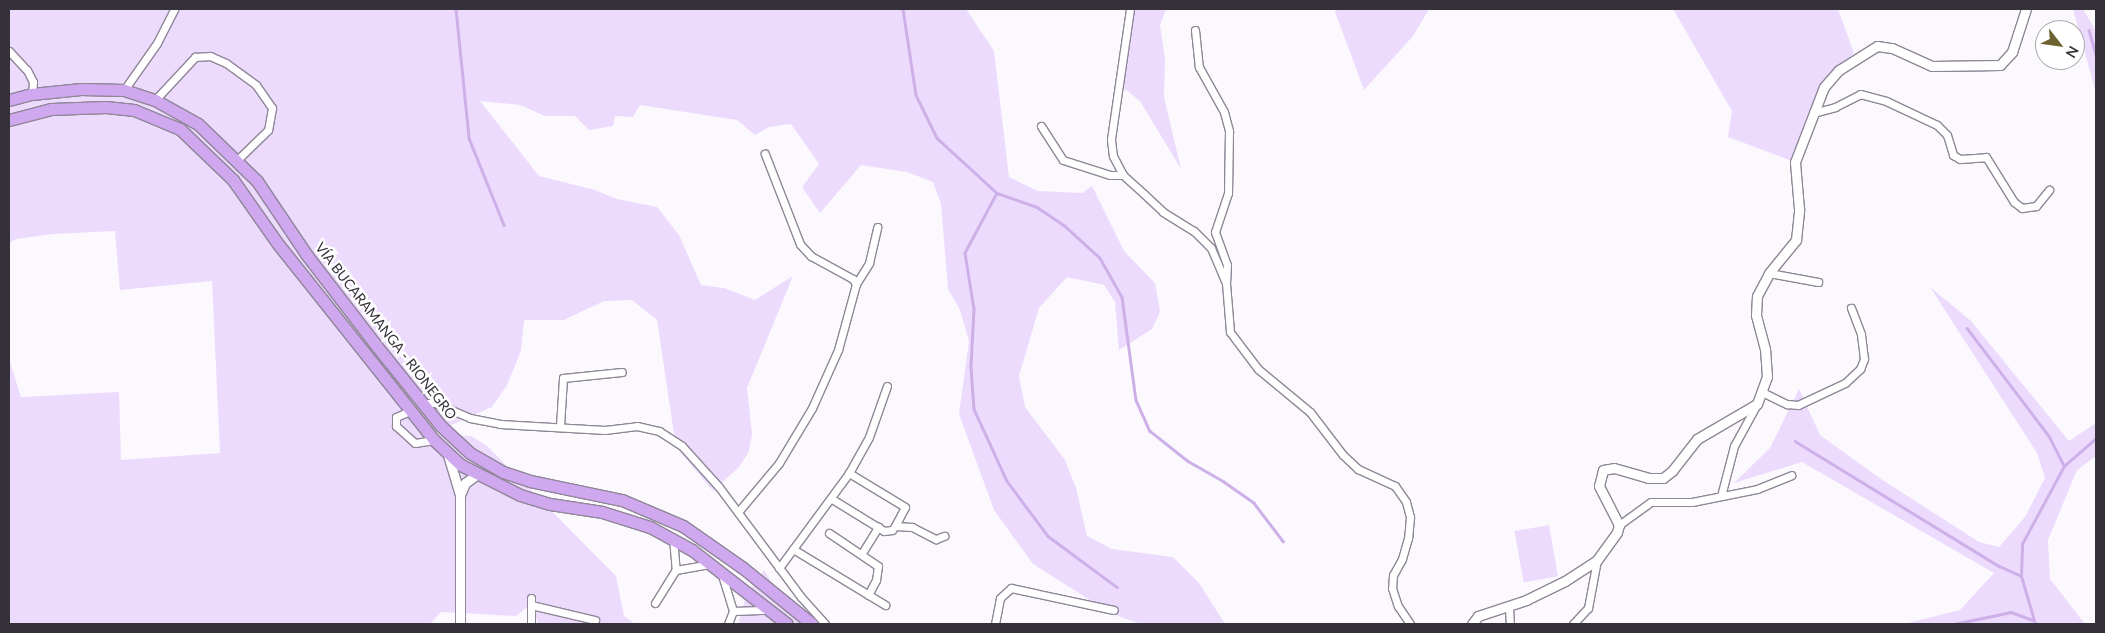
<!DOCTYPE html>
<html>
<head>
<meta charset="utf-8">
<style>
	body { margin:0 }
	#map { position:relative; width:2105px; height:633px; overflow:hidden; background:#fbf9fd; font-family:Lato,sans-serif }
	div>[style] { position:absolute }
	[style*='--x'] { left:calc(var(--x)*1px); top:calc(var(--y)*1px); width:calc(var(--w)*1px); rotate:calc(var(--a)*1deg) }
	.green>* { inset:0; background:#eddbfe; transform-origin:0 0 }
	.stream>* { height:2.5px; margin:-1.25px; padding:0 1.25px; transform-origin:1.25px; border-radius:1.25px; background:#ceb0e8 }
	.roads { filter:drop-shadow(1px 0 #8f8697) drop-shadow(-1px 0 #8f8697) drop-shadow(0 1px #8f8697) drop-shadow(0 -1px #8f8697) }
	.minor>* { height:7px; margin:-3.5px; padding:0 3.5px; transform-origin:3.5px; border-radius:3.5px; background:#fff }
	.tertiary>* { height:9px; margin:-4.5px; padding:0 4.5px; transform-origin:4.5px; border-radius:4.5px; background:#fff }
	.trunk>* { height:11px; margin:-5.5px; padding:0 5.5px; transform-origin:5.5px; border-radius:5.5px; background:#cfa8ef }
	span { translate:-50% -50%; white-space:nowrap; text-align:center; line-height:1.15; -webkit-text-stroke:5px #fff; paint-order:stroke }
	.street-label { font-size:14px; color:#353139 }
	.frame { position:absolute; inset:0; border:10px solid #353139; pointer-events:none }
	.north { position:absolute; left:2035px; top:20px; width:50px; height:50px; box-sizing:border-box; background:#fff; border:1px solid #aeadb0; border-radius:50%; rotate:120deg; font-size:14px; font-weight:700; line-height:20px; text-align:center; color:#353139 }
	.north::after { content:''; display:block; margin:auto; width:18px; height:22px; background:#6d6330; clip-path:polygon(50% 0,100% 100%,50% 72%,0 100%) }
</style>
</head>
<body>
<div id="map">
	<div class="green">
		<i style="clip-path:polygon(9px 9px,966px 9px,994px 51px,1009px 177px,1038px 191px,1082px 193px,1092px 186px,1124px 251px,1155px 283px,1160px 312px,1152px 329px,1119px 350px,1115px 302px,1104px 285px,1067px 277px,1039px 308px,1019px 376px,1025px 407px,1065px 460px,1076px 488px,1087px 536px,1112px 549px,1173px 557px,1199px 583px,1225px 624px,1141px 624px,1112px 614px,1033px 564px,994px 510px,959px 414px,969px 341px,960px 310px,948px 289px,941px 204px,933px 182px,907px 172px,861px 165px,820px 213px,802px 187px,819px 164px,791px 124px,769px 127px,755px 135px,737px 120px,640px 105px,633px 117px,615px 116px,613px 126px,589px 130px,575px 116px,545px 116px,520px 105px,480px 101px,539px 176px,595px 190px,617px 199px,657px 207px,679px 235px,701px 285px,724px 288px,755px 300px,793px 276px,747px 388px,752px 434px,749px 451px,740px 466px,713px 491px,676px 447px,657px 320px,632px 300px,604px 301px,564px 320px,524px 320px,521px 351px,507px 385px,492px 407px,431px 434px,471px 436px,487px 446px,616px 576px,624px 616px,635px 624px,538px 624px,532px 603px,516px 616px,441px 612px,430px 624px,9px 624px,9px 359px,21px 397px,119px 392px,121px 460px,220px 453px,212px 281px,120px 290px,115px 231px,53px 234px,16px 239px,9px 243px)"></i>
		<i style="clip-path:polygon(1130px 9px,1166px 9px,1160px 25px,1165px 59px,1164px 97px,1181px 169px,1140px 101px,1120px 85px)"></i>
		<i style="clip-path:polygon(1334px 9px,1429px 9px,1413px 36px,1364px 90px)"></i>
		<i style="clip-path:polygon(1673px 9px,1838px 9px,1854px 53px,1838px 68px,1795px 162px,1728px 137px,1732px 111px)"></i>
		<i style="clip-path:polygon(2073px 9px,2083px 9px,2096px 31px,2096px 93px)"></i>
		<i style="clip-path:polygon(1930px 287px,1971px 321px,2069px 441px,2096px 423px,2096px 456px,2077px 470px,2048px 540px,2050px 579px,2085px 624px,1904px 624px,1960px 610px,1994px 573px,1802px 462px,1734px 483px,1770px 448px,1799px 389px,1820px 435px,1881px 479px,1979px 542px,1999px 547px,2025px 517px,2045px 478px,2037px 453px)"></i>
		<i style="left:1549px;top:525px;width:52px;height:35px;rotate:80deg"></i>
		<i style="clip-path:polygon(764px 570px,787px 606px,820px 624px,738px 624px,746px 596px)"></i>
	</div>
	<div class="stream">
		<i style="--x:456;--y:9;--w:130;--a:84.2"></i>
		<i style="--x:469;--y:138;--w:94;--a:68.1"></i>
		<i style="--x:903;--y:9;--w:87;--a:81.4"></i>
		<i style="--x:916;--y:95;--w:48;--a:64"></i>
		<i style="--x:937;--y:138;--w:81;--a:42.5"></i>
		<i style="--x:997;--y:193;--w:42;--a:19.3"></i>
		<i style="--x:1037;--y:207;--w:34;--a:34"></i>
		<i style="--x:1065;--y:226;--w:47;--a:42.4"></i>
		<i style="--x:1100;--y:258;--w:45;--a:60.6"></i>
		<i style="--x:1122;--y:297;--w:104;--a:82.3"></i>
		<i style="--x:1136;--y:400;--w:34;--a:66"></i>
		<i style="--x:1150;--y:431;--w:48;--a:38.3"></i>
		<i style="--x:1188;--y:461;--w:40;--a:29.7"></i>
		<i style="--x:1223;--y:481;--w:38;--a:35"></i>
		<i style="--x:1254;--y:503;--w:48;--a:52.7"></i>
		<i style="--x:2089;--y:30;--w:25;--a:74"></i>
		<i style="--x:997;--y:193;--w:68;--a:118.1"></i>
		<i style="--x:965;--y:253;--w:57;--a:80.9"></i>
		<i style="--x:974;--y:309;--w:58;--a:93"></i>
		<i style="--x:971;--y:367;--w:42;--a:85.9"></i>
		<i style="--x:974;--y:409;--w:79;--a:65.4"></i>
		<i style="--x:1007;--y:481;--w:69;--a:53.3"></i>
		<i style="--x:1048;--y:536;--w:86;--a:36.5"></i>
		<i style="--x:1967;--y:328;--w:136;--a:52.8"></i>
		<i style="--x:2049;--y:436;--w:33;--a:63"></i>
		<i style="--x:1795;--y:441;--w:239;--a:31.5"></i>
		<i style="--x:1999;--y:566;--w:24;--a:24"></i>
		<i style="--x:1954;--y:624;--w:58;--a:-11.9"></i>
		<i style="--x:2011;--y:612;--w:23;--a:20"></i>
		<i style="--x:2035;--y:624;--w:50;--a:-106.3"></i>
		<i style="--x:2021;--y:576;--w:32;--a:-88"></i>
		<i style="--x:2022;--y:544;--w:89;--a:-61.7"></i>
		<i style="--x:2064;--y:466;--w:43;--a:-41.2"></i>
	</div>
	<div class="roads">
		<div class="minor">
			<i style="--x:1130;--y:9;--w:132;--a:98.3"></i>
			<i style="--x:1111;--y:140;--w:16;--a:83"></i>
			<i style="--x:1113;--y:156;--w:21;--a:62"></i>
			<i style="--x:1123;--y:175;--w:28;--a:42"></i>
			<i style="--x:1144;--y:194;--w:26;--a:43"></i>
			<i style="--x:1163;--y:212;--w:36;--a:32"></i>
			<i style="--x:1194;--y:231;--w:24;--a:45"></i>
			<i style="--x:1211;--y:248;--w:38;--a:67"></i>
			<i style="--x:1226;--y:283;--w:49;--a:85.3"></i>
			<i style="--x:1230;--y:332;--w:46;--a:52.9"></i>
			<i style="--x:1258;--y:369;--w:67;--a:39.6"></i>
			<i style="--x:1310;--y:412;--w:54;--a:52.5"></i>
			<i style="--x:1343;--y:455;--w:21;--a:43"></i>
			<i style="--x:1358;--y:469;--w:41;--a:24.7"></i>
			<i style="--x:1395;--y:486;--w:19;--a:55"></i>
			<i style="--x:1406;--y:502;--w:16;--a:75"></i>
			<i style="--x:1410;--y:517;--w:21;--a:95"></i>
			<i style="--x:1408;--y:538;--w:22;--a:106"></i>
			<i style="--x:1402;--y:559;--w:18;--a:119"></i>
			<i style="--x:1393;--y:575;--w:13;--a:94"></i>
			<i style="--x:1392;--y:588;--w:19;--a:72"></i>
			<i style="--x:1398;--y:606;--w:22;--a:56"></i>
			<i style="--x:1195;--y:30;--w:37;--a:84"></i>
			<i style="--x:1199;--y:67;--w:51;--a:60.9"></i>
			<i style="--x:1224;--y:112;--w:20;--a:75"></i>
			<i style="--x:1229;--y:131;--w:62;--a:90.9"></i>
			<i style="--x:1228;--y:193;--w:41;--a:108.4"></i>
			<i style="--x:1215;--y:232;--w:35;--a:70"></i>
			<i style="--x:1227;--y:265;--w:18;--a:93"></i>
			<i style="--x:9;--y:51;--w:26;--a:47"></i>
			<i style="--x:27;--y:70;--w:13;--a:63"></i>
			<i style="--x:33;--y:82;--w:12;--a:95"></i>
			<i style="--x:124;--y:90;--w:57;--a:-54.9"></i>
			<i style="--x:157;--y:43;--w:38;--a:-63"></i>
			<i style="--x:155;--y:100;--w:59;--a:-47.1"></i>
			<i style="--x:195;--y:57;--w:15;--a:-4"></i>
			<i style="--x:210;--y:56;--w:17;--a:24"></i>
			<i style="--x:226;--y:63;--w:37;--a:36"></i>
			<i style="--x:256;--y:85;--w:28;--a:55"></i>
			<i style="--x:272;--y:108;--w:22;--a:100"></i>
			<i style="--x:268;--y:130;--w:43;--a:135.9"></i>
			<i style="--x:1813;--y:113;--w:23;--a:-15"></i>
			<i style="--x:1835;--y:107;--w:28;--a:-27"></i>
			<i style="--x:1860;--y:94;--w:27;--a:15"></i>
			<i style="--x:1886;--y:101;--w:56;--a:25.2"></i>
			<i style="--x:1937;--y:125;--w:14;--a:45"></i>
			<i style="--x:1947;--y:135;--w:21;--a:73"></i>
			<i style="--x:1953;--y:155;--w:8;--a:30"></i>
			<i style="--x:1960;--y:159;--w:26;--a:-4"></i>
			<i style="--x:1986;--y:157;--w:53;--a:58.1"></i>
			<i style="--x:2014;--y:202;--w:10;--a:37"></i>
			<i style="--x:2022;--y:208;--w:14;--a:-8"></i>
			<i style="--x:2036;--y:206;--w:21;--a:-51"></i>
			<i style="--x:1041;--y:126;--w:40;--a:57.1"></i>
			<i style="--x:1063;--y:160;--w:49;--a:17.7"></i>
			<i style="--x:1110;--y:175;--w:13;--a:0"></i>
			<i style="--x:1769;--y:273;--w:50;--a:10.4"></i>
			<i style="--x:856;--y:284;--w:25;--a:-58"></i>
			<i style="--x:869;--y:263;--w:37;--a:-77"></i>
			<i style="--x:1762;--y:392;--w:28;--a:26"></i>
			<i style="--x:1787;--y:404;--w:11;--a:5"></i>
			<i style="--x:1798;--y:405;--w:52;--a:-25.1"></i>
			<i style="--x:1845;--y:383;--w:21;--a:-43"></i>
			<i style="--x:1860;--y:369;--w:11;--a:-68"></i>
			<i style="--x:1864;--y:359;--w:25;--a:-97"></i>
			<i style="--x:1861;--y:334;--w:28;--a:-111"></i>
			<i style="--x:423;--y:403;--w:12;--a:0"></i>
			<i style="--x:435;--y:403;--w:38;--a:23"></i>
			<i style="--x:470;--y:418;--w:31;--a:11"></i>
			<i style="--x:500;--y:424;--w:105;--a:3.3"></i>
			<i style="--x:605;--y:430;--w:32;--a:-7"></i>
			<i style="--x:637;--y:426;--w:23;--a:13"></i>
			<i style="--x:659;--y:431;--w:27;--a:33"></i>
			<i style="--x:682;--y:446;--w:55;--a:47.9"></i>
			<i style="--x:719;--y:487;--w:137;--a:53.3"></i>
			<i style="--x:801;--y:597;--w:36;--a:48"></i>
			<i style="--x:412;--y:410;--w:17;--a:156"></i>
			<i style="--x:396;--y:417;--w:9;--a:90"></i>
			<i style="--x:396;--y:426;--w:25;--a:42"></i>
			<i style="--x:415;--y:443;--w:19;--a:-9"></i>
			<i style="--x:560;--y:426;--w:48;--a:-86.4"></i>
			<i style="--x:563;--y:378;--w:59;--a:-5.8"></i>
			<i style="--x:1721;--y:496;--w:52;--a:-75.4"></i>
			<i style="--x:1734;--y:446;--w:48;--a:-61.3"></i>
			<i style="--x:832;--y:499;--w:61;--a:31.6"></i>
			<i style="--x:884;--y:531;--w:8;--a:-7"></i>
			<i style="--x:892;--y:530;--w:5;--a:-53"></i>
			<i style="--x:895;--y:526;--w:21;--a:-62"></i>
			<i style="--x:905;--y:507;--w:66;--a:-148.7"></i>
			<i style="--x:738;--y:512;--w:64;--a:-50.1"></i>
			<i style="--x:779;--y:463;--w:64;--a:-59"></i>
			<i style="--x:812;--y:408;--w:64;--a:-65.9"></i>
			<i style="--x:838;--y:350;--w:68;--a:-74.7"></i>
			<i style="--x:856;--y:284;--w:6;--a:-121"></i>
			<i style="--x:853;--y:279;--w:48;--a:-151.3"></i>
			<i style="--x:811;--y:256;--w:16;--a:-133"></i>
			<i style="--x:800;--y:244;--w:97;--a:-111.3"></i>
			<i style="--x:1619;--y:525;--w:39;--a:-36"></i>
			<i style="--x:1651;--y:502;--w:41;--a:0"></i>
			<i style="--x:1692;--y:502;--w:66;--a:-11.3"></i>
			<i style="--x:1757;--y:489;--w:37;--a:-22"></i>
			<i style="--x:895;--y:526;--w:17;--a:3"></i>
			<i style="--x:912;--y:527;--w:27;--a:27"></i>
			<i style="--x:936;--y:539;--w:9;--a:-21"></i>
			<i style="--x:829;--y:533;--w:59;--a:34"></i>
			<i style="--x:878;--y:566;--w:14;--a:98"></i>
			<i style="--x:876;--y:580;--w:17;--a:118"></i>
			<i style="--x:673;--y:538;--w:32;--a:85"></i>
			<i style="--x:793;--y:549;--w:108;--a:31.3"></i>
			<i style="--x:862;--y:553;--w:31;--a:-58"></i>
			<i style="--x:779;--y:568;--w:118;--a:-53.6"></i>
			<i style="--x:849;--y:473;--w:41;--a:-60.9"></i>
			<i style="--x:869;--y:437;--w:54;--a:-70.6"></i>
			<i style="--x:722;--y:575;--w:38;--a:73"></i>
			<i style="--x:733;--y:611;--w:14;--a:111"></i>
			<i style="--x:655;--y:603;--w:39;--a:-58"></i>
			<i style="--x:676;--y:570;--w:35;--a:-10"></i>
			<i style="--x:531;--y:605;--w:66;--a:13.2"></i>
			<i style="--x:1509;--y:607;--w:17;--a:87"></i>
			<i style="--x:733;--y:611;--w:35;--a:-2"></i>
			<i style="--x:531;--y:624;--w:26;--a:-90"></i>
			<i style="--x:995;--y:624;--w:26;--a:-79"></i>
			<i style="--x:1000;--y:598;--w:15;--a:-42"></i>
			<i style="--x:1011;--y:588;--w:105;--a:12.1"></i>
			<i style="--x:1573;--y:624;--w:22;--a:-47"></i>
			<i style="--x:1588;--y:608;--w:49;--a:-79.4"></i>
		</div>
		<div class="tertiary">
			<i style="--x:448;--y:455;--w:42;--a:73.3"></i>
			<i style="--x:460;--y:624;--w:129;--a:-90"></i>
			<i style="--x:460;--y:495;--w:13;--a:-67"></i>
			<i style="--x:465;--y:483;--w:14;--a:-36"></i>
			<i style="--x:1472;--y:624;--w:10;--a:-53"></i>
			<i style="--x:1478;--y:616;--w:51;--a:-18.4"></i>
			<i style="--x:1526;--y:600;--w:43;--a:-26"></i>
			<i style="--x:1565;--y:581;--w:38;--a:-33"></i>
			<i style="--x:1597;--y:560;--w:34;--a:-54"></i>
			<i style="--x:1617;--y:532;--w:7;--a:-74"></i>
			<i style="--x:1619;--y:525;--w:44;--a:-117.1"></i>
			<i style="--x:1599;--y:486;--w:16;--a:-76"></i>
			<i style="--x:1603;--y:470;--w:11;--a:-10"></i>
			<i style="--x:1614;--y:468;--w:35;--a:16"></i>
			<i style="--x:1648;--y:478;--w:15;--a:0"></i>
			<i style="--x:1663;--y:478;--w:11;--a:-38"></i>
			<i style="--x:1672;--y:471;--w:41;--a:-52"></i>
			<i style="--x:1697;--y:439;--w:69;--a:-30.3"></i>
			<i style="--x:1757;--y:404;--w:29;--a:-70"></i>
			<i style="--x:1767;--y:377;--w:28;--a:-94"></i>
			<i style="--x:1765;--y:349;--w:35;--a:-105"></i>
			<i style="--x:1756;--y:315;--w:19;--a:-87"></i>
			<i style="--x:1757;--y:296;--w:26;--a:-62"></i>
			<i style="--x:1769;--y:273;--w:43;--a:-50.7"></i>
			<i style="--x:1796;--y:240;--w:31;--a:-84"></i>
			<i style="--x:1799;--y:209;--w:47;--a:-94.9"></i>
			<i style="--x:1795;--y:162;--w:80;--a:-68.9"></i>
			<i style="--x:1824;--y:87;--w:23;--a:-49"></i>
			<i style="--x:1839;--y:70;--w:45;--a:-32.3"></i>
			<i style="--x:1877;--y:46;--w:15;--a:8"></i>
			<i style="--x:1892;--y:48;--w:44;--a:24.2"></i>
			<i style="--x:1932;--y:66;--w:68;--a:-0.8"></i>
			<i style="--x:2000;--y:65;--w:18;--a:-47"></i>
			<i style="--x:2012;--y:52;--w:45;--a:-72"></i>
		</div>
		<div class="trunk">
			<i style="--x:9;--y:100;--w:24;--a:-15"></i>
			<i style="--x:32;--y:94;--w:49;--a:-5.8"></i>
			<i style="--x:81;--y:89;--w:43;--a:1.3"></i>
			<i style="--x:124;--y:90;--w:33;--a:18"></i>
			<i style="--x:155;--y:100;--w:49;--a:29.2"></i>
			<i style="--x:198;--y:124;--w:82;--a:44"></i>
			<i style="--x:257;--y:181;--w:88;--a:56.1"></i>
			<i style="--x:306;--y:254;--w:113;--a:52.5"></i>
			<i style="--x:375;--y:344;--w:105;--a:51.2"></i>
			<i style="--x:441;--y:426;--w:40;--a:43"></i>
			<i style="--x:470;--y:453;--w:38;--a:30"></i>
			<i style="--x:503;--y:472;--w:28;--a:18"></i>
			<i style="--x:530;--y:481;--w:94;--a:11.7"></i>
			<i style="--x:622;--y:500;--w:66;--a:23.1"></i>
			<i style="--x:683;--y:526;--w:73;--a:35"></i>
			<i style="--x:743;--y:568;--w:89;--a:39.1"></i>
			<i style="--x:9;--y:120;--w:43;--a:-14.7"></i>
			<i style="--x:51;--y:109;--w:55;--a:-2.1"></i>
			<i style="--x:106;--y:107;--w:28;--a:6"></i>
			<i style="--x:134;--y:110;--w:50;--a:22.4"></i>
			<i style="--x:180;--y:129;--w:74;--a:43.9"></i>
			<i style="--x:233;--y:180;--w:78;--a:54.9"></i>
			<i style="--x:278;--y:244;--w:251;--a:51.5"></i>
			<i style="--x:434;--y:440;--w:37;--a:43"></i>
			<i style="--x:461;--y:465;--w:66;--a:27"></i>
			<i style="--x:520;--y:495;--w:31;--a:17"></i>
			<i style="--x:550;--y:504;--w:53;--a:8.7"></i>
			<i style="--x:602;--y:512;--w:50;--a:17.4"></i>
			<i style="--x:650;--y:527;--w:48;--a:28.7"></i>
			<i style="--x:692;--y:550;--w:120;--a:37.9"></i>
		</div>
	</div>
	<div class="street-label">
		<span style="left:386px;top:331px;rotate:52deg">VÍA BUCARAMANGA - RIONEGRO</span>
	</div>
	<div class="frame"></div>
	<div class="north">N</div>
</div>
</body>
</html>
